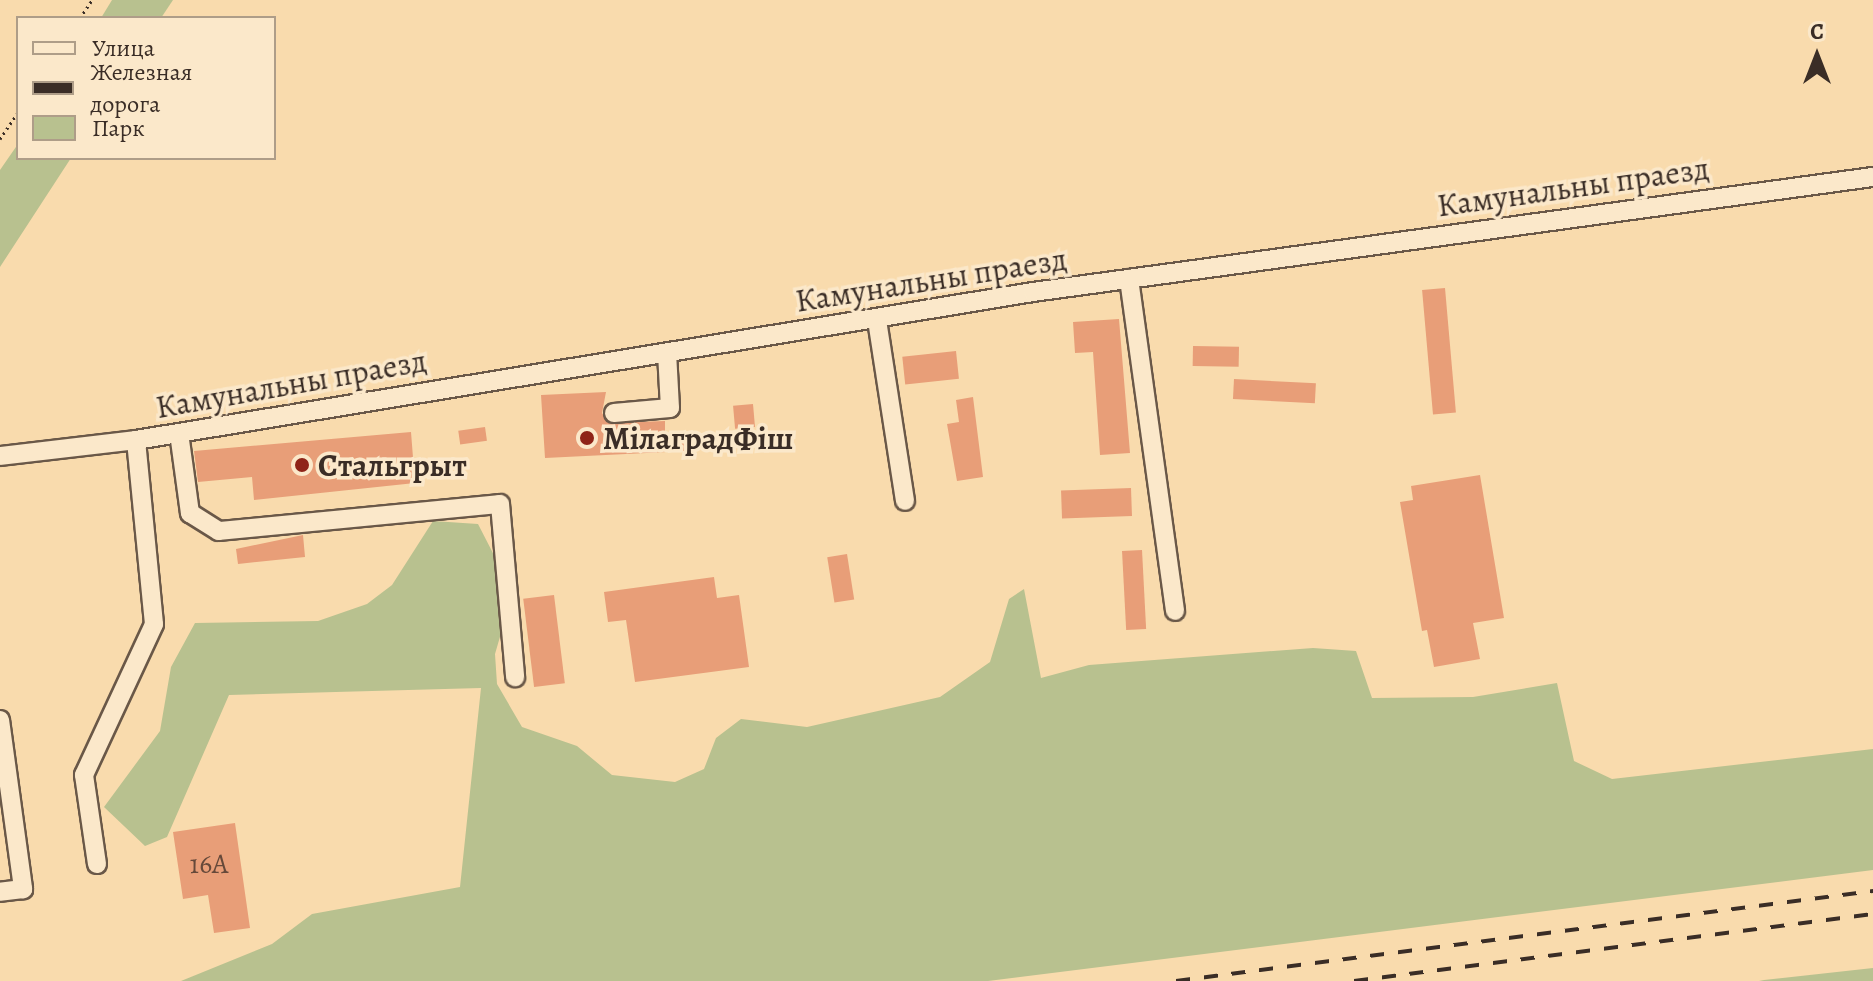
<!DOCTYPE html>
<html>
<head>
<meta charset="utf-8">
<style>
	body { margin:0 }
	#map { position:relative; width:1873px; height:981px; overflow:hidden; background:#f9dbad; font-family:Alegreya,serif }
	div>[style] { position:absolute }
	[style*='--x'] { left:calc(var(--x)*1px); top:calc(var(--y)*1px); width:calc(var(--w)*1px); rotate:calc(var(--a)*1deg) }
	.green>* { inset:0; background:#b8c18f }
	.building>* { inset:0; background:#e89e78; transform-origin:0 0 }
	.path>* { height:3px; margin-top:-1.5px; transform-origin:0; background:repeating-linear-gradient(90deg,#3a2d26 0 2px,transparent 0 6px) }
	.roads { filter:drop-shadow(2px 0 #6a5848) drop-shadow(-2px 0 #6a5848) drop-shadow(0 2px #6a5848) drop-shadow(0 -2px #6a5848) }
	.minor>* { height:18px; margin:-9px; padding:0 9px; transform-origin:9px; border-radius:9px; background:#fbe8ca }
	.rail>* { height:4px; margin-top:-2px; transform-origin:0; background:repeating-linear-gradient(90deg,#3a2d26 0 14px,transparent 0 28px) }
	.dots>* { width:22px; height:22px; translate:-50% -50%; box-sizing:border-box; border:4px solid #fbe8ca; border-radius:50% }
	span { translate:-50% -50%; white-space:nowrap; text-align:center; line-height:1.15; -webkit-text-stroke:7px #fbe8ca; paint-order:stroke }
	.number-label { font-size:28px; color:#66493a }
	.number-label span { -webkit-text-stroke-width:0 }
	.street-label { font-size:32px; color:#3a2d26 }
	.poi-label { font-size:32px; color:#3a2d26; font-weight:700 }
	.left { translate:0 -50%; text-align:left }
	.legend { position:absolute; left:16px; top:16px; width:260px; height:144px; box-sizing:border-box; background:#fbe8ca; border:2px solid #ae9d88; margin:0; padding:10px 14px; list-style:none; font-size:24px; color:#3a2d26 }
	.legend li { display:flex; align-items:center; gap:16px; height:40px }
	.legend b { width:40px; border:2px solid #ae9d88 }
	.north { position:absolute; left:1777px; top:16px; width:80px; height:80px; -webkit-text-stroke:6px #fbe8ca; paint-order:stroke; rotate:0deg; font-size:22px; font-weight:700; line-height:32px; text-align:center; color:#3a2d26 }
	.north::after { content:''; display:block; margin:auto; width:28px; height:36px; background:#3a2d26; clip-path:polygon(50% 0,100% 100%,50% 72%,0 100%) }
</style>
</head>
<body>
<div id="map">
	<div class="green">
		<i style="clip-path:polygon(112px 0,173px 0,161px 18px,101px 18px)"></i>
		<i style="clip-path:polygon(18px 144px,18px 158px,71px 158px,0 267px,0 170px)"></i>
		<i style="clip-path:polygon(433px 521px,478px 524px,513px 592px,495px 654px,497px 684px,522px 727px,577px 746px,612px 775px,675px 782px,704px 769px,716px 738px,741px 719px,807px 727px,940px 697px,990px 662px,1009px 599px,1024px 589px,1041px 678px,1089px 665px,1313px 648px,1356px 651px,1372px 698px,1473px 697px,1557px 683px,1574px 761px,1612px 779px,1873px 749px,1873px 870px,988px 981px,181px 981px,272px 944px,312px 914px,460px 887px,481px 688px,229px 695px,167px 837px,145px 846px,104px 807px,160px 731px,171px 667px,195px 623px,318px 621px,367px 604px,392px 585px)"></i>
		<i style="clip-path:polygon(1873px 968px,1873px 981px,1759px 981px,1764px 980px)"></i>
	</div>
	<div class="building">
		<i style="left:1445px;top:288px;width:125px;height:23px;rotate:85deg"></i>
		<i style="clip-path:polygon(1119px 319px,1130px 453px,1100px 455px,1093px 352px,1075px 353px,1073px 322px)"></i>
		<i style="left:1193px;top:346px;width:46px;height:20px;rotate:1deg"></i>
		<i style="left:956px;top:351px;width:28px;height:54px;rotate:84deg"></i>
		<i style="left:1234px;top:379px;width:82px;height:20px;rotate:3deg"></i>
		<i style="clip-path:polygon(606px 392px,602px 413px,608px 423px,665px 421px,665px 434px,686px 438px,687px 451px,545px 458px,541px 395px)"></i>
		<i style="clip-path:polygon(973px 397px,983px 477px,957px 481px,947px 424px,959px 422px,956px 400px)"></i>
		<i style="left:753px;top:404px;width:23px;height:20px;rotate:85deg"></i>
		<i style="left:485px;top:427px;width:14px;height:27px;rotate:82deg"></i>
		<i style="clip-path:polygon(411px 432px,415px 483px,254px 500px,252px 477px,198px 482px,194px 451px)"></i>
		<i style="clip-path:polygon(1480px 475px,1504px 618px,1473px 623px,1480px 659px,1434px 667px,1427px 630px,1422px 631px,1400px 502px,1413px 500px,1411px 486px)"></i>
		<i style="left:1131px;top:488px;width:28px;height:70px;rotate:88deg"></i>
		<i style="clip-path:polygon(303px 535px,305px 557px,238px 564px,236px 549px)"></i>
		<i style="left:1142px;top:550px;width:79px;height:20px;rotate:87deg"></i>
		<i style="left:847px;top:554px;width:46px;height:20px;rotate:81deg"></i>
		<i style="clip-path:polygon(714px 577px,717px 598px,739px 595px,749px 667px,635px 682px,626px 620px,608px 622px,604px 592px)"></i>
		<i style="left:554px;top:595px;width:89px;height:31px;rotate:83deg"></i>
		<i style="clip-path:polygon(235px 823px,250px 928px,214px 933px,208px 895px,183px 899px,173px 832px)"></i>
	</div>
	<div class="path">
		<i style="--x:80;--y:18;--w:22;--a:-56"></i>
		<i style="--x:0;--y:139;--w:32;--a:-56"></i>
	</div>
	<div class="roads">
		<div class="minor">
			<i style="--x:1129;--y:279;--w:335;--a:82.1"></i>
			<i style="--x:877;--y:320;--w:183;--a:81.2"></i>
			<i style="--x:614;--y:413;--w:56;--a:-5.1"></i>
			<i style="--x:670;--y:408;--w:55;--a:-93.1"></i>
			<i style="--x:179;--y:433;--w:81;--a:82.2"></i>
			<i style="--x:190;--y:513;--w:34;--a:32"></i>
			<i style="--x:219;--y:531;--w:282;--a:-5.5"></i>
			<i style="--x:500;--y:504;--w:174;--a:85"></i>
			<i style="--x:0;--y:456;--w:137;--a:-6.7"></i>
			<i style="--x:136;--y:440;--w:909;--a:-9.37"></i>
			<i style="--x:1033;--y:292;--w:848;--a:-7.8"></i>
			<i style="--x:0;--y:720;--w:171;--a:82.2"></i>
			<i style="--x:23;--y:889;--w:23;--a:173"></i>
			<i style="--x:97;--y:864;--w:90;--a:-98.3"></i>
			<i style="--x:84;--y:775;--w:166;--a:-65.1"></i>
			<i style="--x:154;--y:624;--w:185;--a:-95.6"></i>
		</div>
	</div>
	<div class="rail">
		<i style="--x:1176;--y:981;--w:703;--a:-7.36"></i>
		<i style="--x:1354;--y:981;--w:523;--a:-7.36"></i>
	</div>
	<div class="dots">
		<i style="left:587px;top:438px;background:#8f2418"></i>
		<i style="left:302px;top:465px;background:#8f2418"></i>
	</div>
	<div class="number-label">
		<span style="left:209px;top:864px">16А</span>
	</div>
	<div class="street-label">
		<span style="left:1573px;top:187px;rotate:-8deg">Камунальны праезд</span>
		<span style="left:931px;top:280px;rotate:-9deg">Камунальны праезд</span>
		<span style="left:291px;top:384px;rotate:-10deg">Камунальны праезд</span>
	</div>
	<div class="poi-label">
		<span class="left" style="left:603px;top:438px">МілаградФіш</span>
		<span class="left" style="left:318px;top:465px">Стальгрыт</span>
	</div>
	<ul class="legend">
	<li><b style="height:10px;background:#fbe8ca"></b>Улица</li>
	<li><b style="height:10px;background:#3a2d26"></b>Железная дорога</li>
	<li><b style="height:22px;background:#b8c18f"></b>Парк</li>
	</ul>
	<div class="north">С</div>
</div>
</body>
</html>
